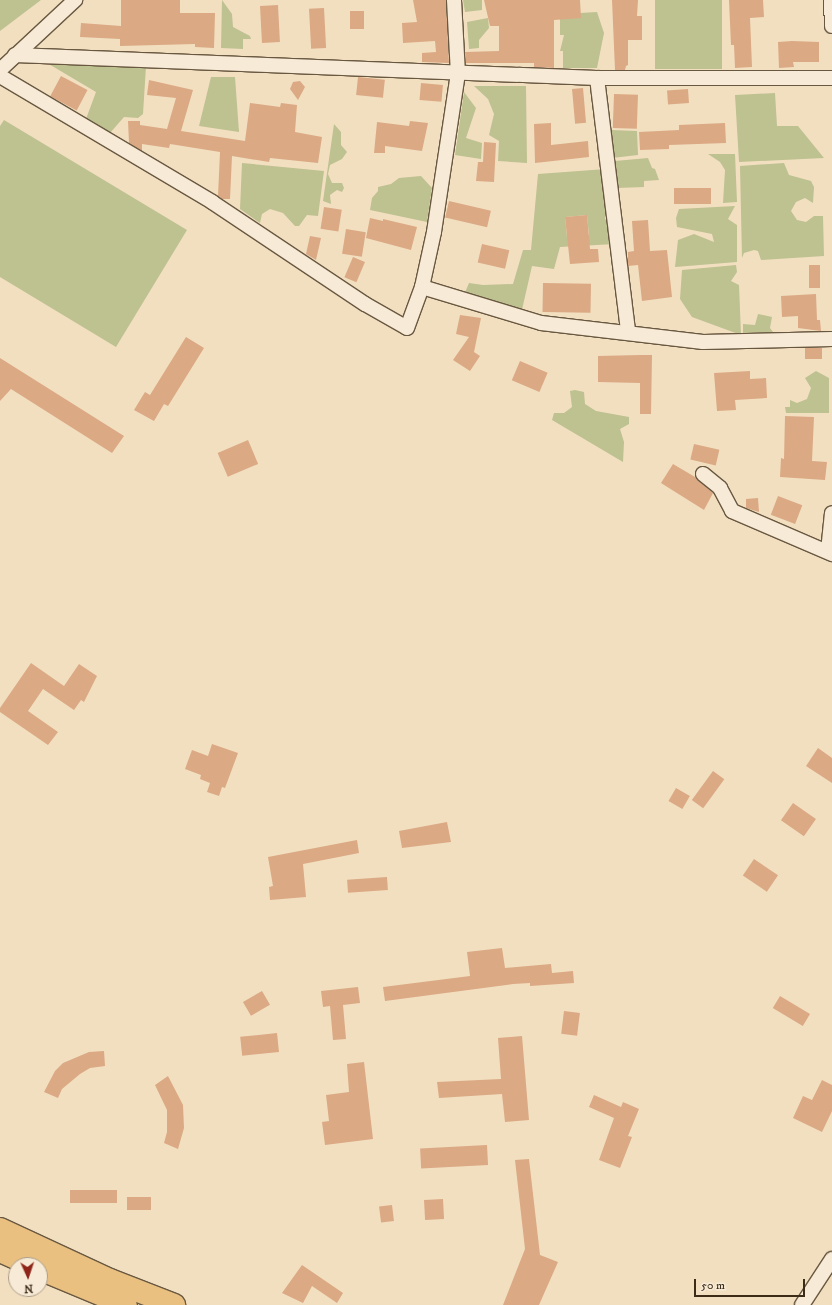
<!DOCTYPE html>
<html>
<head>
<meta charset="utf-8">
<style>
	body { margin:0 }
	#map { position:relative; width:832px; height:1305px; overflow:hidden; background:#f2dfc0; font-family:"IM FELL DW Pica",serif }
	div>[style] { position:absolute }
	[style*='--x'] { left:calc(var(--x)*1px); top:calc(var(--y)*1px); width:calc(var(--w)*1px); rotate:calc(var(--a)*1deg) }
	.green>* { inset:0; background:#bec190; transform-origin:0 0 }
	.building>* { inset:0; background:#dba984; transform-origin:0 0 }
	.roads { filter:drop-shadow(1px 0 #695841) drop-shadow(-1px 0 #695841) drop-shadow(0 1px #695841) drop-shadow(0 -1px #695841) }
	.minor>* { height:14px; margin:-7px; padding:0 7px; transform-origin:7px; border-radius:7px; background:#f7ead6 }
	.trunk>* { height:22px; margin:-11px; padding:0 11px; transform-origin:11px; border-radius:11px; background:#e9c080 }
	span { translate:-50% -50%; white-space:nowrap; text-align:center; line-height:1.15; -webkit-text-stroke:4px #f7ead6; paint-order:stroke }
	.north { position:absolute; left:8px; top:1257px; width:40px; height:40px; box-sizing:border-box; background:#f7ead6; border:1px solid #ac9e8a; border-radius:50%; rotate:177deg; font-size:11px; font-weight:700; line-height:16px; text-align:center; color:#3b2b17 }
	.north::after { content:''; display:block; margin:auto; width:14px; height:18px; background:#8f2418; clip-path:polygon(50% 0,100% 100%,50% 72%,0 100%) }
	.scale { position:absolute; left:694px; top:1279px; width:111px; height:18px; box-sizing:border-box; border:2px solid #3b2b17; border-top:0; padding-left:5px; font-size:12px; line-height:14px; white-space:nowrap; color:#3b2b17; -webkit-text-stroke:3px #f7ead6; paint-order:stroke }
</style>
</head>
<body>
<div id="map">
	<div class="green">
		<i style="clip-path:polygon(0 0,41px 0,0 31px)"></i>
		<i style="clip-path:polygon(222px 0,232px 14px,233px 27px,250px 36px,251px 39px,243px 39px,243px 49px,221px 48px)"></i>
		<i style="clip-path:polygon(463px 0,482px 0,482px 10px,465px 12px)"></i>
		<i style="left:655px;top:0;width:67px;height:69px"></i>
		<i style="clip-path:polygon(597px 12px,604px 33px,597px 68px,563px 68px,563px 51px,560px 51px,564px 35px,560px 35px,560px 17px,563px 14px)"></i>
		<i style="clip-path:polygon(488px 18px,489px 28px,479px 40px,479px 48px,469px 49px,467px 22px)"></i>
		<i style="clip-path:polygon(42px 60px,70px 61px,72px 65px,83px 66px,84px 62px,146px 66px,143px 114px,138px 118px,124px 117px,110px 133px,86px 119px,96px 92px)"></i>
		<i style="clip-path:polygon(211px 77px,235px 77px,239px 132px,199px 126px)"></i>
		<i style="clip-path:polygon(474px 86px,526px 86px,527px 163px,498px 161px,499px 141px,489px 135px,494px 114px,488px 99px)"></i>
		<i style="clip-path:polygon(464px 92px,476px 108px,466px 138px,482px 143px,481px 159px,455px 155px)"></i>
		<i style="clip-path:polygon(775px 93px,777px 126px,798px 126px,824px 158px,739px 162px,735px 95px)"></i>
		<i style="clip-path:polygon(4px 120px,187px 230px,116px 347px,0 277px,0 126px)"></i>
		<i style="clip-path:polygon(334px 124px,341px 132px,341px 145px,347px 152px,342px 159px,330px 165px,328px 174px,332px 183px,342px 183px,344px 188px,342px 192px,337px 190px,330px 195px,331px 204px,323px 201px)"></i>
		<i style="clip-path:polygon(611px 130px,637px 131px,638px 155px,612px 158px)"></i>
		<i style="clip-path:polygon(708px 154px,735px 154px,737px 202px,723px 203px,725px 170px,720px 162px)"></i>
		<i style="clip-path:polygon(648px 158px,652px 168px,655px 169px,659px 180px,644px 181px,644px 187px,617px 188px,610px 166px,615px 161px)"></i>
		<i style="clip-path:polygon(242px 163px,324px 171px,318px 216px,307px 215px,299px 226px,295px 226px,283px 213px,270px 209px,262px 214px,260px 223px,257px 221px,240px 209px)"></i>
		<i style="clip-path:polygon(784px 163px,789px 175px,811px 181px,814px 187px,813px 203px,805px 198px,796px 202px,791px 211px,797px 220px,806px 222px,814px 216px,823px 216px,824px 256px,761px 260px,758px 251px,754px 250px,744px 253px,742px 258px,740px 166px)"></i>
		<i style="clip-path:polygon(evenodd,606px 169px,610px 202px,605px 218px,615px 244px,560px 247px,554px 269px,532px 266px,521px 314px,464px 295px,469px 283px,483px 285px,513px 284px,523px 250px,531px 250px,538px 174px,606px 169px,587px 215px,589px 235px,567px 237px,565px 217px,587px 215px)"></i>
		<i style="clip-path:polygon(421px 176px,432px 188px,427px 222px,370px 210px,372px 198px,378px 191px,378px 187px,391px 184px,399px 178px)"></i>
		<i style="clip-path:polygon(735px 206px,728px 219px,737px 225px,737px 262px,675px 267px,678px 240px,694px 234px,714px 242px,712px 234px,677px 227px,676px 218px,679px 209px)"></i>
		<i style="clip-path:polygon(736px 265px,737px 272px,731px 281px,739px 285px,741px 335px,692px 317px,680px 299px,682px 270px)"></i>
		<i style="clip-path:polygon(758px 314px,772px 317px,770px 328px,773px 332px,743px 333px,743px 324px,755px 325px)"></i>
		<i style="clip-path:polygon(816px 371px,829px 378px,829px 413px,786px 413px,785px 407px,790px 407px,790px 400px,797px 403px,807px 399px,811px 388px,805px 378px)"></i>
		<i style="clip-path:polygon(575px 390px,584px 392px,585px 404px,596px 411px,629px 417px,629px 424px,620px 429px,624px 442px,623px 462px,552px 420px,554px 413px,564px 413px,572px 407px,570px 391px)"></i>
	</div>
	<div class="building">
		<i style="clip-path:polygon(121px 0,180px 0,180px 13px,215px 13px,214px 48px,195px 47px,195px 44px,120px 46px,120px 39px,80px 37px,81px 23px,121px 26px)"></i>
		<i style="clip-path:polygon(413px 0,446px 0,449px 63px,422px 62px,422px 53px,436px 52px,435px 41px,403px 43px,402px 23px,417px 22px)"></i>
		<i style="clip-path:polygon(484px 0,580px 0,581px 18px,554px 20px,554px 68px,534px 67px,534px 63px,466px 63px,465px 52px,499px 51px,499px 26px,490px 26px)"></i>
		<i style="clip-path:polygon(612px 0,638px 0,637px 16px,642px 16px,642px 40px,628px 40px,628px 65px,626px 66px,625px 70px,615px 70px)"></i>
		<i style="clip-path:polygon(729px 0,763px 0,764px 17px,750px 18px,752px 67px,735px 68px,734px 45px,731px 45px)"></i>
		<i style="left:278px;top:5px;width:37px;height:18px;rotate:87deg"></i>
		<i style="left:324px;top:8px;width:40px;height:15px;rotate:87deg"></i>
		<i style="left:350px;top:11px;width:14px;height:18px"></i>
		<i style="clip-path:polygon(792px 41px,819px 42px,819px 62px,793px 62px,794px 67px,779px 68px,778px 42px)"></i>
		<i style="left:61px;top:76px;width:30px;height:23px;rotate:28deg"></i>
		<i style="left:358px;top:77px;width:27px;height:18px;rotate:6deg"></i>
		<i style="clip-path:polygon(149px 80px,193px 90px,181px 131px,245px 141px,250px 103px,280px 107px,281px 103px,297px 105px,295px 132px,322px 137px,318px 163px,270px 158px,269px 162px,232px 156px,230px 199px,222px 199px,218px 196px,220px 152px,170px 144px,169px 148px,142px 144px,142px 151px,129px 143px,128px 121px,140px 121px,140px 125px,167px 129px,176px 98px,147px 95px)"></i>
		<i style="clip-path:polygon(300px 81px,305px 87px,298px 100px,290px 89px,293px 82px)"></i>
		<i style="left:421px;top:83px;width:22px;height:17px;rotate:5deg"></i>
		<i style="left:583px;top:88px;width:35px;height:11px;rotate:85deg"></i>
		<i style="left:688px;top:89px;width:14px;height:21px;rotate:86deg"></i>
		<i style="left:614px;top:94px;width:24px;height:34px;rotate:2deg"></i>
		<i style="clip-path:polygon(410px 121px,428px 123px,422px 151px,385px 146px,385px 153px,374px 153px,377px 122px,409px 126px)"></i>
		<i style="clip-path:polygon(551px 123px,551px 145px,588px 141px,589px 157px,535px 163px,534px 124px)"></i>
		<i style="clip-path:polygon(725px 123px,726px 143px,669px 145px,669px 149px,640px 150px,639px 132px,679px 130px,679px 125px)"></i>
		<i style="clip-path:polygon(484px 142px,496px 143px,494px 182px,476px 181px,478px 162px,483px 162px)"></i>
		<i style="left:711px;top:188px;width:16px;height:37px;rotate:90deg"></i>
		<i style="left:449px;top:201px;width:43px;height:17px;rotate:13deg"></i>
		<i style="left:324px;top:207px;width:18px;height:22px;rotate:9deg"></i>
		<i style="clip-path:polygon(587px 215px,590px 249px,598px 249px,599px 262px,570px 264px,565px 217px)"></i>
		<i style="clip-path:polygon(370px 218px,383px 221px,383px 219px,417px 227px,411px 250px,366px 238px)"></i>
		<i style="clip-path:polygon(648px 220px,650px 251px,667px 250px,672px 297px,642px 301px,638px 265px,628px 266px,628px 252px,634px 251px,632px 221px)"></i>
		<i style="left:346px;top:229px;width:20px;height:25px;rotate:9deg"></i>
		<i style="clip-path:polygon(310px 236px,321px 238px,316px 260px,306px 254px)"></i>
		<i style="left:482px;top:244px;width:28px;height:19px;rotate:13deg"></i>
		<i style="left:353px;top:257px;width:13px;height:22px;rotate:23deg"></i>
		<i style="left:809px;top:265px;width:11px;height:23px"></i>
		<i style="left:543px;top:283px;width:48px;height:29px;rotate:1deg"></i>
		<i style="clip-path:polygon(816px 294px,817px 320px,820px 320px,821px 331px,798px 328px,798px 316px,782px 317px,781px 296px)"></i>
		<i style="clip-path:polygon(460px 315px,481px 318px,474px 352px,480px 356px,470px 371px,453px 360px,469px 337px,456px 334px)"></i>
		<i style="clip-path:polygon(186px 337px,204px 348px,168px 406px,164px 404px,154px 421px,134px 410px,145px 392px,150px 395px)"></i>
		<i style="left:805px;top:348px;width:17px;height:11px"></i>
		<i style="clip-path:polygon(640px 355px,652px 355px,651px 414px,640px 414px,640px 383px,598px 382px,598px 356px)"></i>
		<i style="clip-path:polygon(0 358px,124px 436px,112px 453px,11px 389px,0 401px)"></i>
		<i style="left:520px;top:361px;width:30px;height:21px;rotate:23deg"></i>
		<i style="clip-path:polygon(750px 371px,750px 379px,766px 378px,767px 398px,735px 400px,736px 410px,717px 411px,714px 373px)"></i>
		<i style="clip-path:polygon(785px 416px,814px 417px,812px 461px,827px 462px,825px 480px,780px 477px,781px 458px,784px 459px)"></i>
		<i style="left:248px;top:440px;width:26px;height:33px;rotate:67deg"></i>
		<i style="left:694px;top:444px;width:26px;height:16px;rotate:13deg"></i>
		<i style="clip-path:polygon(673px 464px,695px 477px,713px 493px,704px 510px,661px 483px)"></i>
		<i style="left:778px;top:496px;width:26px;height:20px;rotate:21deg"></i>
		<i style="clip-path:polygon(758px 498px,759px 512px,746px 508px,746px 499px)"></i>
		<i style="clip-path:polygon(31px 663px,64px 686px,79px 664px,97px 676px,84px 702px,81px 700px,74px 710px,43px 689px,28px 711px,58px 732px,48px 745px,0 712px,0 708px)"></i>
		<i style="clip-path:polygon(212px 744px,238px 753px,225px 788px,222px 787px,219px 796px,207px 792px,210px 783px,200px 779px,201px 775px,185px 769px,192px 750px,208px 756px)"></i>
		<i style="clip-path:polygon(818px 748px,832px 758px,832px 783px,806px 766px)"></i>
		<i style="left:713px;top:771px;width:14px;height:36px;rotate:36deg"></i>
		<i style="left:676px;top:788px;width:16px;height:15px;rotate:30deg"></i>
		<i style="left:793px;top:803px;width:28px;height:21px;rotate:35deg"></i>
		<i style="clip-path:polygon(447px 822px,451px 842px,402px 848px,399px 831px)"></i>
		<i style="clip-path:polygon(357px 840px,359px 853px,303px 864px,306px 897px,270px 900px,269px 887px,273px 886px,268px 857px)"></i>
		<i style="left:754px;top:859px;width:29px;height:20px;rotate:34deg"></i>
		<i style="left:387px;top:877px;width:13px;height:40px;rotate:86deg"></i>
		<i style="clip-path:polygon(502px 948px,505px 968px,551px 964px,552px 973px,573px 971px,574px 983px,530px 986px,530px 983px,513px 984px,385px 1001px,383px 987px,470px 976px,467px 952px)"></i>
		<i style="clip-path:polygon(358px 987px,360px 1003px,343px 1005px,346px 1039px,333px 1040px,330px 1006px,323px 1007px,321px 991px)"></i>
		<i style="left:262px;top:991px;width:16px;height:22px;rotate:60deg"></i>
		<i style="left:780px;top:996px;width:35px;height:14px;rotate:31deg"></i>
		<i style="left:564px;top:1011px;width:16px;height:23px;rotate:7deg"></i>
		<i style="left:277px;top:1033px;width:19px;height:37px;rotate:84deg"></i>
		<i style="clip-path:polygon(522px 1036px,529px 1120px,505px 1122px,502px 1094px,439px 1098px,437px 1082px,501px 1079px,498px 1038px)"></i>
		<i style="clip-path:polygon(104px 1051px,105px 1066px,90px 1068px,80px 1074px,62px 1089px,58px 1098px,44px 1092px,55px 1071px,63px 1063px,89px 1052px)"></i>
		<i style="clip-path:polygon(364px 1062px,373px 1139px,325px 1145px,322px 1122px,329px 1121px,326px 1095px,349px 1092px,347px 1064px)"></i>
		<i style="clip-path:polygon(168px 1076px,183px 1105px,184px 1128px,178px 1149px,164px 1143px,167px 1132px,167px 1110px,155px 1085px)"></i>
		<i style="clip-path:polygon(822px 1080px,832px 1085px,832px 1111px,822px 1132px,793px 1118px,803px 1096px,812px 1100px)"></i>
		<i style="clip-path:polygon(594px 1095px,621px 1107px,623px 1102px,639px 1109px,628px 1136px,632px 1137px,620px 1168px,599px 1160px,614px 1118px,589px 1107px)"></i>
		<i style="left:487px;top:1145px;width:20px;height:67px;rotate:87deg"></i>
		<i style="clip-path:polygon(529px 1159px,540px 1255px,558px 1262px,539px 1305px,503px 1305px,525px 1249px,515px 1160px)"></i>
		<i style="left:70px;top:1190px;width:47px;height:13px"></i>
		<i style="left:127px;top:1197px;width:24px;height:13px"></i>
		<i style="left:443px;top:1199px;width:20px;height:19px;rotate:87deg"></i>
		<i style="left:392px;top:1205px;width:16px;height:13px;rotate:83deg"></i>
		<i style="clip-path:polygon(302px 1265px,343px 1293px,337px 1303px,312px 1286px,303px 1303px,282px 1293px)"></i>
	</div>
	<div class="roads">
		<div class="minor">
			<i style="--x:831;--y:0;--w:26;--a:88"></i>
			<i style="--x:15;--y:55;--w:582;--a:2.26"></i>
			<i style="--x:597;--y:78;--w:235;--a:0"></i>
			<i style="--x:0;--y:70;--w:103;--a:-43"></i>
			<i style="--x:0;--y:76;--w:247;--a:30.7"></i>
			<i style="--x:212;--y:202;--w:184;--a:33.7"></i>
			<i style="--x:365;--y:304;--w:48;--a:29.7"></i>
			<i style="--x:407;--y:328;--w:44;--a:-69.9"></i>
			<i style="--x:422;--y:287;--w:56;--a:-77.7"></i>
			<i style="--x:434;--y:232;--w:160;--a:-81.4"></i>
			<i style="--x:458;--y:74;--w:74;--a:-93.1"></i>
			<i style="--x:597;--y:78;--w:256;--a:83"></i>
			<i style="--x:422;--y:287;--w:124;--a:16.8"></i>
			<i style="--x:541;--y:323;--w:163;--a:6.7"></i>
			<i style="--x:703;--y:342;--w:129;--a:-1.3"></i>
			<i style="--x:703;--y:474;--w:22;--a:39"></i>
			<i style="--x:720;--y:488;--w:26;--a:62"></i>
			<i style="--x:732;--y:511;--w:109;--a:23.3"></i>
			<i style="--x:828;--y:551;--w:38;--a:-84"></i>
			<i style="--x:802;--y:1305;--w:55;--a:-56.9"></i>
		</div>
		<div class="trunk">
			<i style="--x:0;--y:1229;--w:121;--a:24.9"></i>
			<i style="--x:110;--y:1280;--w:69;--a:21.3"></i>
			<i style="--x:0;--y:1251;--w:34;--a:24"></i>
			<i style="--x:40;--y:1269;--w:93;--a:22.7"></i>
		</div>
	</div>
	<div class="north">N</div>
	<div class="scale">50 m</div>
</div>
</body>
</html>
